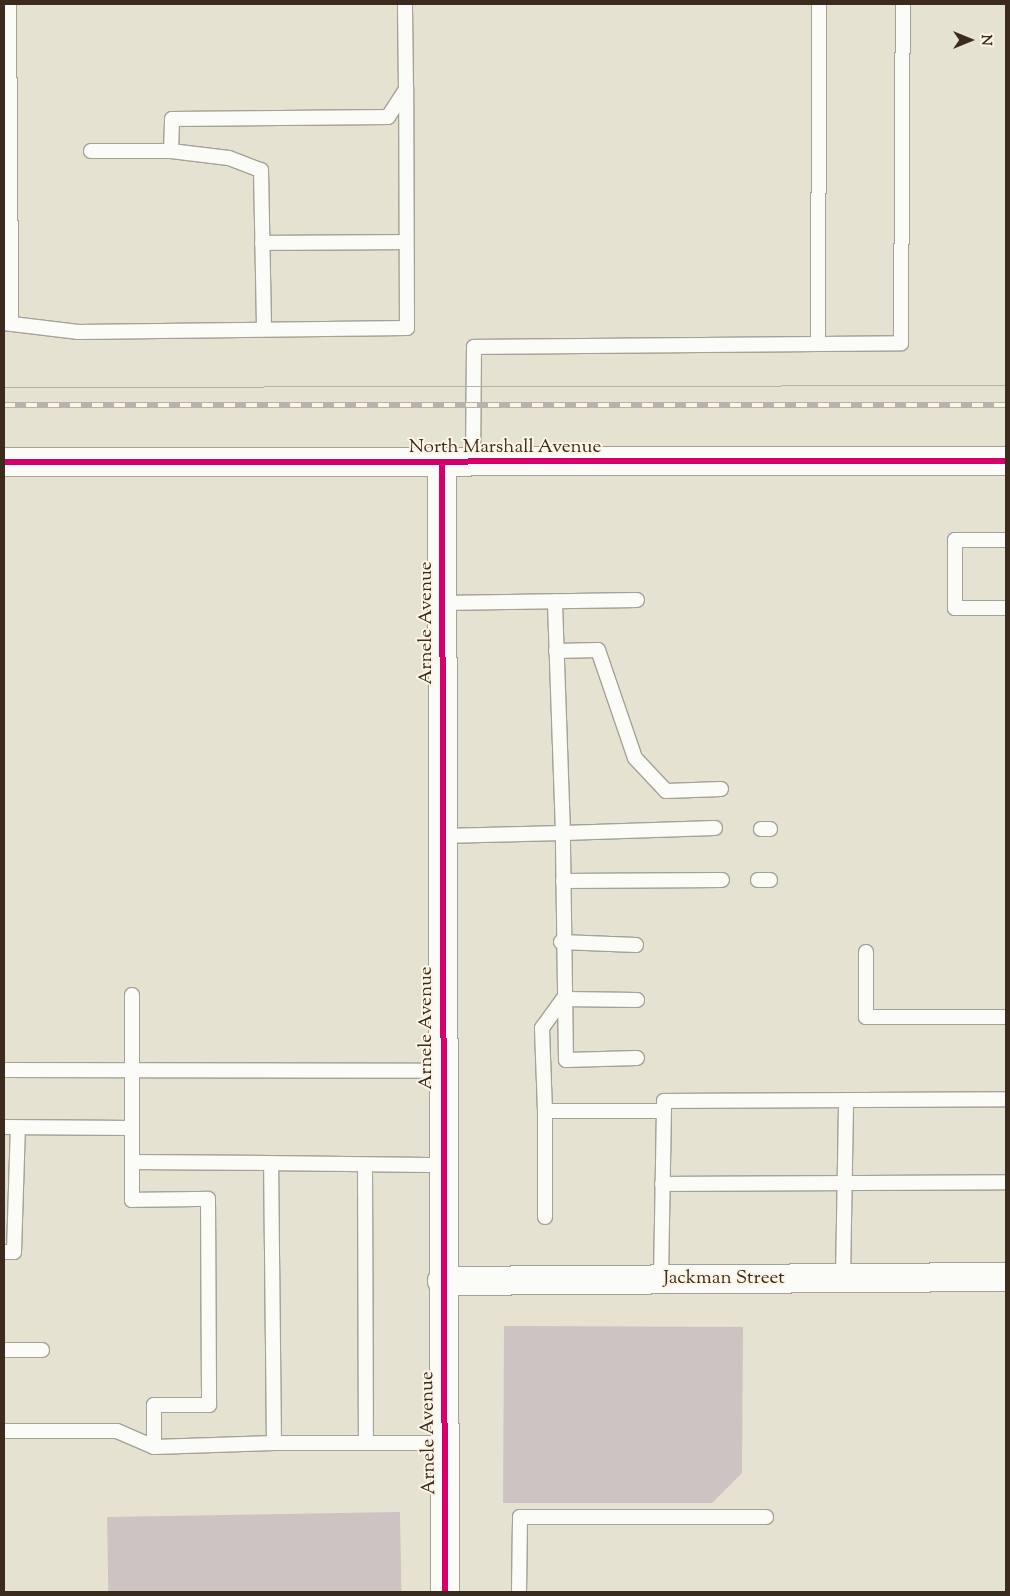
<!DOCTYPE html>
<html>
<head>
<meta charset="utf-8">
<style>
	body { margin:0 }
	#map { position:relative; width:1010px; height:1596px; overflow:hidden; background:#e6e2d2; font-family:"Sorts Mill Goudy",serif }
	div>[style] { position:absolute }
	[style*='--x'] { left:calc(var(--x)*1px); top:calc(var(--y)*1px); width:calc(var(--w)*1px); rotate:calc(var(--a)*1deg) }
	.building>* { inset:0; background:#ccc3c2; transform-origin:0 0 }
	.roads { filter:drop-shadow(1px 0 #a5a196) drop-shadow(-1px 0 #a5a196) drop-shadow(0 1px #a5a196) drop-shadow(0 -1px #a5a196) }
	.service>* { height:14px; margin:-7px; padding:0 7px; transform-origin:7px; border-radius:7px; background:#fbfbf8 }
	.tertiary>* { height:28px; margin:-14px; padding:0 14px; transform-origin:14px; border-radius:14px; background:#fbfbf8 }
	.secondary>* { height:28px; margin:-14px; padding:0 14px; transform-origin:14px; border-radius:14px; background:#fbfbf8 }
	.tram>* { height:1px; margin:-0.5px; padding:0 0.5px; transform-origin:0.5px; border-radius:0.5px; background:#b6b3af }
	.rail>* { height:5.5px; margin-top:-2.75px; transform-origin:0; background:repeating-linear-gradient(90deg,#fcf5e5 0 11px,#b6b3af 0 22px); box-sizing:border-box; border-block:1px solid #b6b3af }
	.cycleway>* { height:6px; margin:-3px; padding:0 3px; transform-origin:3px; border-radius:3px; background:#d6006c }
	span { translate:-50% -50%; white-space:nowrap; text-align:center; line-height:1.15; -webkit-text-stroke:4px #fcf5e5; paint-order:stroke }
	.street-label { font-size:19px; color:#3b2a1e }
	.frame { position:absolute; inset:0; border:5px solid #3b2a1e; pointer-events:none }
	.north { position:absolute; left:945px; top:15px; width:50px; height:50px; -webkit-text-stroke:4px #fcf5e5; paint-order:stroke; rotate:90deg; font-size:14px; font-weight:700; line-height:20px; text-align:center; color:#3b2a1e }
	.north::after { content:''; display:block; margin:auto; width:18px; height:22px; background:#3b2a1e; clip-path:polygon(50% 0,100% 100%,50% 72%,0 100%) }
</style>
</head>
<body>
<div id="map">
	<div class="building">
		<i style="clip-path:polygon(504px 1326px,743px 1327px,742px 1473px,712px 1503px,503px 1503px)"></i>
		<i style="left:400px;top:1512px;width:80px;height:293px;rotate:89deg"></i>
	</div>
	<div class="roads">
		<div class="service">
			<i style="--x:9;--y:4;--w:319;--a:89.6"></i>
			<i style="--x:91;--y:151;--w:80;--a:0"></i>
			<i style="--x:171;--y:151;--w:32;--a:-88"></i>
			<i style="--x:172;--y:119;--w:216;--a:-0.5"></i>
			<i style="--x:388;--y:117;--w:33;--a:-57"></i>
			<i style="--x:406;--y:89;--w:85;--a:-90.7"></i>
			<i style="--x:171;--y:151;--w:58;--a:6.9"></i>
			<i style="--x:229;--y:158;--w:34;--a:21"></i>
			<i style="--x:261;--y:170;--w:159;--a:88.9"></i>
			<i style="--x:262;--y:243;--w:144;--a:-0.4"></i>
			<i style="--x:4;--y:323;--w:75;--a:6.9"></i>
			<i style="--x:78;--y:332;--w:329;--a:-0.7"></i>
			<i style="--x:407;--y:328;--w:239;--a:-90.2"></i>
			<i style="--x:818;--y:343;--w:339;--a:-89.8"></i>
			<i style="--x:473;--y:462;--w:115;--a:-89.5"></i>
			<i style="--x:474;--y:347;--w:427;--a:-0.5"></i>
			<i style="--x:901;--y:343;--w:339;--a:-89.7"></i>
			<i style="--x:1006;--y:540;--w:51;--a:180"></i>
			<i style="--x:955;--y:540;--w:68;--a:90"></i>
			<i style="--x:955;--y:608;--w:51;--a:0"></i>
			<i style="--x:442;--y:603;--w:195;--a:-0.9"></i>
			<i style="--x:556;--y:651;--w:42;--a:-1.4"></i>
			<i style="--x:598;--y:650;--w:114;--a:71.1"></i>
			<i style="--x:635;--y:758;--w:45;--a:46.8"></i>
			<i style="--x:666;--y:791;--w:55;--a:-2.1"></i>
			<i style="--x:761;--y:829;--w:9;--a:0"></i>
			<i style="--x:442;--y:836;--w:121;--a:-1.4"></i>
			<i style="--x:563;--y:833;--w:232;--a:-92"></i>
			<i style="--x:758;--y:880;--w:12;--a:0"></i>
			<i style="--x:563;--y:881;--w:159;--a:-0.4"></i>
			<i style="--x:561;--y:942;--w:75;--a:2.3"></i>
			<i style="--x:866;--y:952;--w:65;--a:90"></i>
			<i style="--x:866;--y:1017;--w:140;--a:0"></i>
			<i style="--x:132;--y:995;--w:205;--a:90"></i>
			<i style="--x:132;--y:1200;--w:76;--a:-0.8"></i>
			<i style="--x:208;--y:1199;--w:206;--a:89.7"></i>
			<i style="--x:209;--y:1405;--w:55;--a:180"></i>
			<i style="--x:154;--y:1405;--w:42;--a:90"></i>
			<i style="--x:637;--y:1058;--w:71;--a:178.4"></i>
			<i style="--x:566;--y:1060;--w:227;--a:-90.8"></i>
			<i style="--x:563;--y:833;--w:152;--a:-1.9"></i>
			<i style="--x:4;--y:1070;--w:438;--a:0.1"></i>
			<i style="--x:545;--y:1111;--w:83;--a:-92.1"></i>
			<i style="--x:542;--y:1028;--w:36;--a:-54"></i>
			<i style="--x:563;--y:999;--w:74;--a:0.8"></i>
			<i style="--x:4;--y:1127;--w:128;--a:0.4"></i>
			<i style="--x:133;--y:1162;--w:138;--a:0.4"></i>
			<i style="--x:365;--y:1167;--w:276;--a:89.8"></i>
			<i style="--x:366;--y:1443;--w:92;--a:180"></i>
			<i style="--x:274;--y:1443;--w:280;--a:-90.6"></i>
			<i style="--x:271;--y:1163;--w:171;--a:0.7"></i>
			<i style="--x:662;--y:1184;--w:344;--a:-0.3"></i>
			<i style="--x:545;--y:1217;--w:106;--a:-90"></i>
			<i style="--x:545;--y:1111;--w:119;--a:0"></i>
			<i style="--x:4;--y:1252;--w:10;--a:0"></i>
			<i style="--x:14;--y:1252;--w:124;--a:-88.2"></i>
			<i style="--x:843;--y:1278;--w:178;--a:-89"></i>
			<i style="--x:661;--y:1279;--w:178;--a:-89"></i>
			<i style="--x:664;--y:1101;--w:342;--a:-0.3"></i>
			<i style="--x:4;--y:1350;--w:38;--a:0"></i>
			<i style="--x:4;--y:1431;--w:113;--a:0"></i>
			<i style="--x:117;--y:1431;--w:40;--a:23.4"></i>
			<i style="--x:154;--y:1447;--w:120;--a:-1.9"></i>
			<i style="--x:366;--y:1443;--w:78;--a:0"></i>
			<i style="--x:519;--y:1592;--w:75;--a:-89.2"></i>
			<i style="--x:520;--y:1517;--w:246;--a:0"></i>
		</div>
		<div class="tertiary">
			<i style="--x:442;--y:463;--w:1129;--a:89.85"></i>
			<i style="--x:442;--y:1281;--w:564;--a:-0.41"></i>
		</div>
		<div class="secondary">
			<i style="--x:4;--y:462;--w:1002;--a:-0.06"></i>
		</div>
	</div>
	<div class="tram">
		<i style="--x:4;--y:387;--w:1002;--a:-0.11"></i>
		<i style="--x:978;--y:404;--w:28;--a:0"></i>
	</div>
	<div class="rail">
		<i style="--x:4;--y:405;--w:1002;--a:0"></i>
	</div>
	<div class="cycleway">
		<i style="--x:4;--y:462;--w:1002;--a:-0.06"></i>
		<i style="--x:442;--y:463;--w:1129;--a:89.85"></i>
	</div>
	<div class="street-label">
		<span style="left:505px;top:448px">North Marshall Avenue</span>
		<span style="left:427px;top:623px;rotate:-90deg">Arnele Avenue</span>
		<span style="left:427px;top:1028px;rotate:-90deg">Arnele Avenue</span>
		<span style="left:724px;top:1279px">Jackman Street</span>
		<span style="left:429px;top:1433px;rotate:-91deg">Arnele Avenue</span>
	</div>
	<div class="frame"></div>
	<div class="north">N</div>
</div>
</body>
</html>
